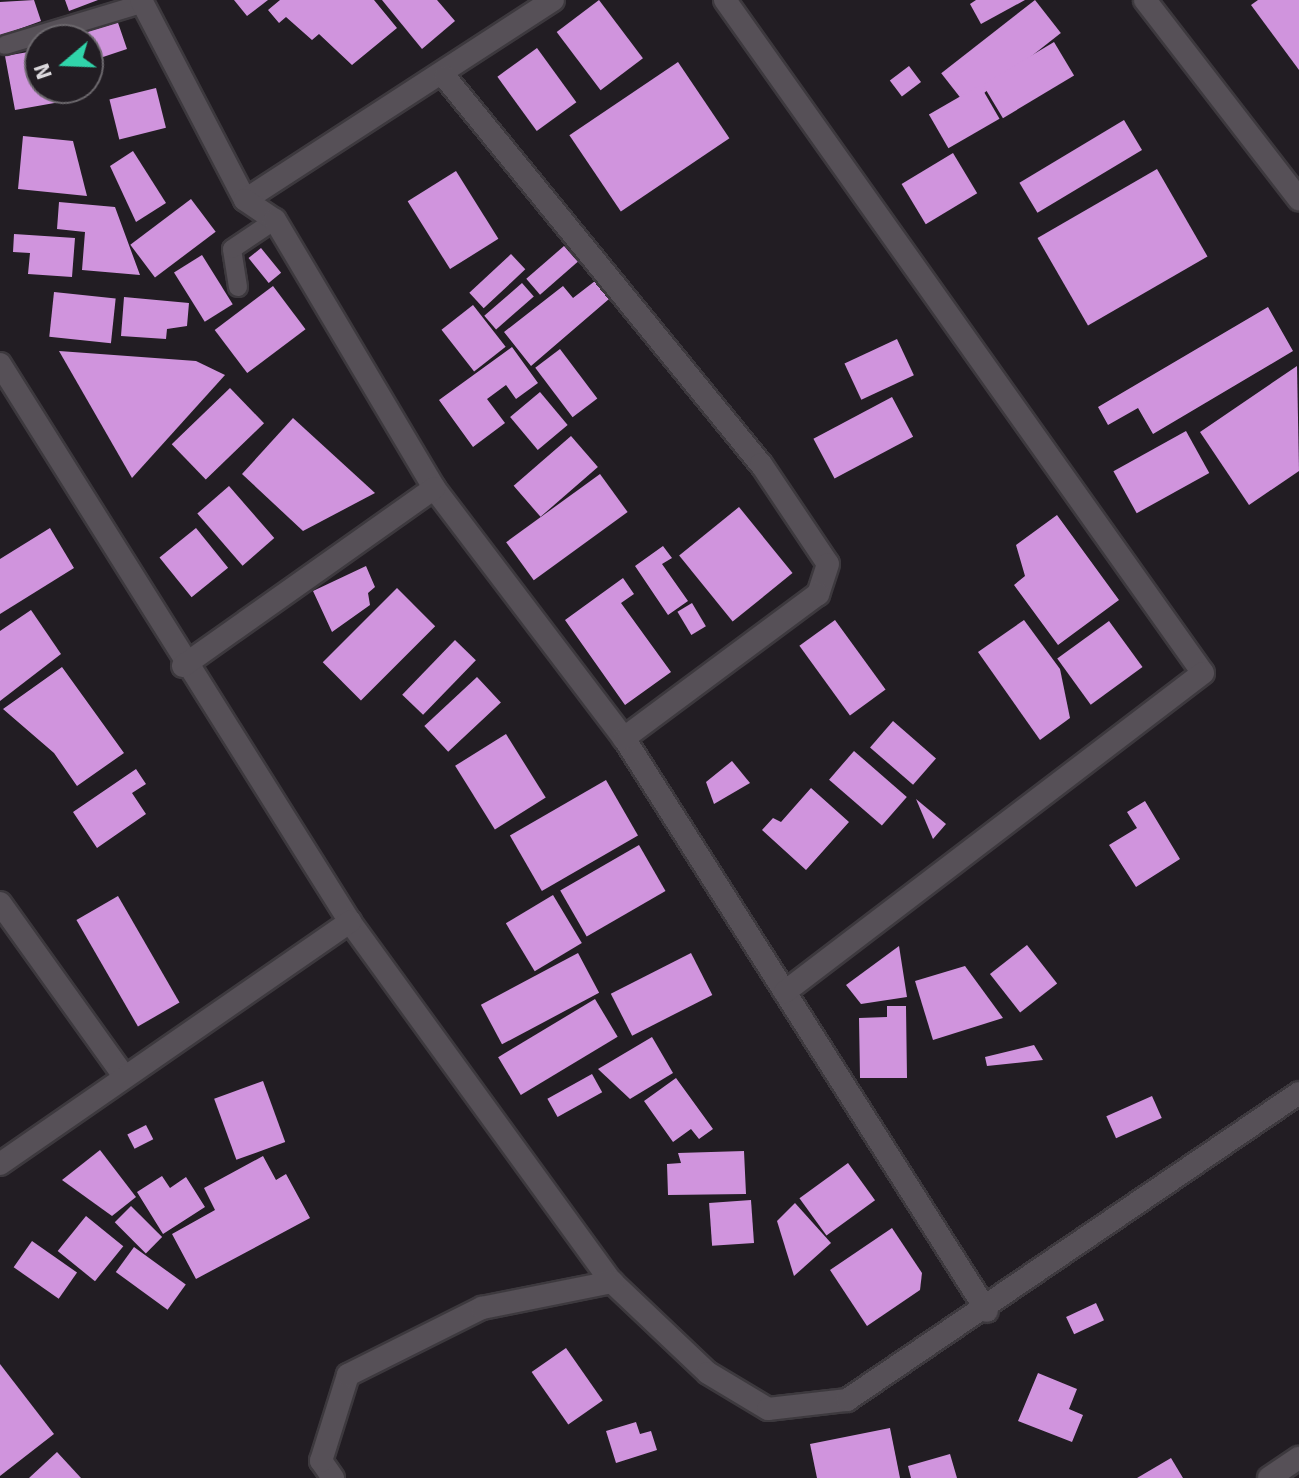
<!DOCTYPE html>
<html>
<head>
<meta charset="utf-8">
<style>
	body { margin:0 }
	#map { position:relative; width:1299px; height:1478px; overflow:hidden; background:#221d23; font-family:Signika,sans-serif }
	div>[style] { position:absolute }
	[style*='--x'] { left:calc(var(--x)*1px); top:calc(var(--y)*1px); width:calc(var(--w)*1px); rotate:calc(var(--a)*1deg) }
	.building>* { inset:0; background:#d094dd; transform-origin:0 0 }
	.roads { filter:drop-shadow(2px 0 #3d393e) drop-shadow(-2px 0 #3d393e) drop-shadow(0 2px #3d393e) drop-shadow(0 -2px #3d393e) }
	.service>* { height:18px; margin:-9px; padding:0 9px; transform-origin:9px; border-radius:9px; background:#565057 }
	.minor>* { height:22px; margin:-11px; padding:0 11px; transform-origin:11px; border-radius:11px; background:#565057 }
	.secondary>* { height:22px; margin:-11px; padding:0 11px; transform-origin:11px; border-radius:11px; background:#565057 }
	span { translate:-50% -50%; white-space:nowrap; text-align:center; line-height:1.15; -webkit-text-stroke:8px #221d23; paint-order:stroke }
	.north { position:absolute; left:24px; top:24px; width:80px; height:80px; box-sizing:border-box; background:#221d23; border:2px solid #6c686d; border-radius:50%; rotate:251deg; font-size:22px; font-weight:700; line-height:32px; text-align:center; color:#dcd9dd }
	.north::after { content:''; display:block; margin:auto; width:28px; height:36px; background:#30d4aa; clip-path:polygon(50% 0,100% 100%,50% 72%,0 100%) }
</style>
</head>
<body>
<div id="map">
	<div class="building">
		<i style="clip-path:polygon(34px 0,41px 21px,0 36px,0 2px)"></i>
		<i style="clip-path:polygon(65px 0,98px 0,69px 11px)"></i>
		<i style="clip-path:polygon(234px 0,268px 0,247px 16px)"></i>
		<i style="clip-path:polygon(280px 0,374px 0,397px 28px,352px 65px,319px 34px,312px 40px,286px 17px,279px 23px,268px 10px)"></i>
		<i style="clip-path:polygon(382px 0,437px 0,455px 21px,422px 49px)"></i>
		<i style="left:599px;top:0;width:73px;height:53px;rotate:53deg"></i>
		<i style="clip-path:polygon(976px 0,1025px 0,981px 24px,970px 4px)"></i>
		<i style="left:1035px;top:0;width:42px;height:119px;rotate:52deg"></i>
		<i style="clip-path:polygon(1258px 0,1299px 0,1299px 70px,1251px 5px)"></i>
		<i style="clip-path:polygon(114px 11px,127px 49px,88px 62px,88px 40px,57px 40px,54px 32px)"></i>
		<i style="left:1054px;top:42px;width:39px;height:83px;rotate:59deg"></i>
		<i style="left:537px;top:48px;width:67px;height:49px;rotate:54deg"></i>
		<i style="clip-path:polygon(40px 50px,40px 88px,57px 88px,60px 102px,15px 110px,5px 56px)"></i>
		<i style="left:678px;top:62px;width:92px;height:131px;rotate:56deg"></i>
		<i style="left:909px;top:66px;width:20px;height:24px;rotate:53deg"></i>
		<i style="left:980px;top:85px;width:39px;height:59px;rotate:60deg"></i>
		<i style="left:156px;top:88px;width:41px;height:48px;rotate:76deg"></i>
		<i style="left:1124px;top:120px;width:35px;height:122px;rotate:59deg"></i>
		<i style="clip-path:polygon(23px 136px,73px 141px,87px 196px,18px 189px)"></i>
		<i style="clip-path:polygon(133px 151px,166px 203px,136px 222px,110px 166px)"></i>
		<i style="left:953px;top:153px;width:47px;height:60px;rotate:59deg"></i>
		<i style="left:1157px;top:169px;width:101px;height:138px;rotate:60deg"></i>
		<i style="left:456px;top:171px;width:80px;height:57px;rotate:58deg"></i>
		<i style="left:191px;top:199px;width:41px;height:76px;rotate:53deg"></i>
		<i style="clip-path:polygon(59px 202px,115px 207px,140px 275px,82px 270px,85px 232px,57px 229px)"></i>
		<i style="clip-path:polygon(14px 234px,75px 238px,72px 277px,28px 274px,30px 253px,13px 252px)"></i>
		<i style="left:564px;top:246px;width:21px;height:50px;rotate:49deg"></i>
		<i style="left:261px;top:248px;width:32px;height:16px;rotate:51deg"></i>
		<i style="left:511px;top:254px;width:21px;height:57px;rotate:47deg"></i>
		<i style="left:202px;top:255px;width:58px;height:33px;rotate:58deg"></i>
		<i style="clip-path:polygon(595px 281px,609px 299px,531px 366px,504px 332px,563px 286px,573px 298px)"></i>
		<i style="left:522px;top:283px;width:18px;height:50px;rotate:49deg"></i>
		<i style="left:273px;top:286px;width:54px;height:73px;rotate:53deg"></i>
		<i style="left:54px;top:292px;width:62px;height:45px;rotate:6deg"></i>
		<i style="clip-path:polygon(124px 297px,189px 303px,187px 326px,167px 329px,166px 339px,121px 336px)"></i>
		<i style="left:473px;top:305px;width:53px;height:40px;rotate:52deg"></i>
		<i style="clip-path:polygon(1268px 307px,1293px 351px,1153px 434px,1138px 408px,1108px 425px,1098px 407px)"></i>
		<i style="left:897px;top:339px;width:40px;height:58px;rotate:65deg"></i>
		<i style="clip-path:polygon(512px 347px,538px 383px,516px 399px,506px 385px,487px 399px,505px 423px,473px 447px,439px 400px)"></i>
		<i style="left:560px;top:349px;width:62px;height:31px;rotate:53deg"></i>
		<i style="clip-path:polygon(59px 351px,196px 361px,225px 375px,132px 478px)"></i>
		<i style="clip-path:polygon(1297px 366px,1299px 471px,1249px 505px,1200px 432px)"></i>
		<i style="left:230px;top:388px;width:49px;height:81px;rotate:46deg"></i>
		<i style="left:540px;top:392px;width:43px;height:39px;rotate:50deg"></i>
		<i style="left:892px;top:397px;width:45px;height:89px;rotate:62deg"></i>
		<i style="clip-path:polygon(293px 418px,375px 493px,303px 531px,242px 474px)"></i>
		<i style="left:1186px;top:431px;width:48px;height:83px;rotate:61deg"></i>
		<i style="left:571px;top:436px;width:41px;height:76px;rotate:49deg"></i>
		<i style="left:600px;top:474px;width:47px;height:116px;rotate:54deg"></i>
		<i style="left:229px;top:486px;width:69px;height:42px;rotate:49deg"></i>
		<i style="left:739px;top:507px;width:85px;height:77px;rotate:51deg"></i>
		<i style="clip-path:polygon(1057px 515px,1119px 600px,1058px 645px,1014px 585px,1025px 576px,1016px 545px)"></i>
		<i style="clip-path:polygon(50px 528px,74px 568px,0 614px,0 559px)"></i>
		<i style="left:196px;top:528px;width:51px;height:47px;rotate:51deg"></i>
		<i style="clip-path:polygon(663px 546px,672px 558px,662px 564px,688px 601px,668px 615px,635px 566px)"></i>
		<i style="clip-path:polygon(366px 566px,375px 587px,368px 593px,370px 605px,332px 632px,313px 591px)"></i>
		<i style="clip-path:polygon(623px 578px,634px 594px,621px 603px,671px 672px,625px 705px,565px 620px)"></i>
		<i style="left:397px;top:588px;width:54px;height:105px;rotate:45deg"></i>
		<i style="left:692px;top:603px;width:27px;height:17px;rotate:59deg"></i>
		<i style="clip-path:polygon(31px 610px,61px 654px,0 701px,0 631px)"></i>
		<i style="left:835px;top:620px;width:86px;height:44px;rotate:54deg"></i>
		<i style="clip-path:polygon(1024px 620px,1060px 669px,1070px 718px,1040px 740px,978px 652px)"></i>
		<i style="left:1109px;top:621px;width:57px;height:64px;rotate:54deg"></i>
		<i style="left:455px;top:640px;width:29px;height:76px;rotate:44deg"></i>
		<i style="clip-path:polygon(62px 667px,124px 753px,77px 786px,54px 753px,3px 709px)"></i>
		<i style="left:477px;top:677px;width:35px;height:72px;rotate:47deg"></i>
		<i style="left:893px;top:721px;width:57px;height:35px;rotate:41deg"></i>
		<i style="left:506px;top:734px;width:75px;height:60px;rotate:58deg"></i>
		<i style="left:854px;top:751px;width:70px;height:38px;rotate:41deg"></i>
		<i style="clip-path:polygon(732px 761px,750px 783px,714px 804px,706px 782px)"></i>
		<i style="clip-path:polygon(136px 769px,146px 784px,132px 793px,146px 814px,97px 848px,73px 812px)"></i>
		<i style="left:606px;top:780px;width:64px;height:111px;rotate:60deg"></i>
		<i style="clip-path:polygon(811px 788px,849px 822px,806px 870px,762px 830px,773px 818px,781px 822px)"></i>
		<i style="clip-path:polygon(916px 799px,946px 824px,933px 839px)"></i>
		<i style="clip-path:polygon(1145px 801px,1180px 859px,1136px 887px,1109px 845px,1137px 828px,1127px 812px)"></i>
		<i style="left:639px;top:845px;width:53px;height:91px;rotate:60deg"></i>
		<i style="left:553px;top:895px;width:56px;height:55px;rotate:59deg"></i>
		<i style="left:118px;top:896px;width:123px;height:48px;rotate:60deg"></i>
		<i style="left:1027px;top:945px;width:49px;height:47px;rotate:52deg"></i>
		<i style="clip-path:polygon(899px 946px,907px 997px,861px 1004px,846px 985px)"></i>
		<i style="left:578px;top:953px;width:45px;height:110px;rotate:62deg"></i>
		<i style="left:691px;top:953px;width:47px;height:90px;rotate:63deg"></i>
		<i style="clip-path:polygon(965px 966px,1003px 1018px,933px 1040px,915px 981px)"></i>
		<i style="left:595px;top:999px;width:44px;height:113px;rotate:59deg"></i>
		<i style="clip-path:polygon(887px 1006px,906px 1006px,907px 1078px,860px 1078px,859px 1018px,887px 1017px)"></i>
		<i style="clip-path:polygon(652px 1037px,673px 1073px,630px 1099px,598px 1069px)"></i>
		<i style="clip-path:polygon(1034px 1045px,1043px 1060px,987px 1066px,985px 1057px)"></i>
		<i style="left:592px;top:1074px;width:21px;height:51px;rotate:61deg"></i>
		<i style="clip-path:polygon(676px 1078px,713px 1129px,699px 1139px,691px 1129px,673px 1142px,644px 1101px)"></i>
		<i style="left:263px;top:1081px;width:65px;height:52px;rotate:70deg"></i>
		<i style="left:1152px;top:1096px;width:24px;height:50px;rotate:66deg"></i>
		<i style="left:146px;top:1125px;width:16px;height:21px;rotate:63deg"></i>
		<i style="clip-path:polygon(100px 1150px,136px 1197px,112px 1216px,62px 1180px)"></i>
		<i style="clip-path:polygon(744px 1151px,746px 1194px,668px 1195px,667px 1164px,681px 1163px,678px 1153px)"></i>
		<i style="clip-path:polygon(263px 1156px,276px 1180px,286px 1174px,310px 1218px,196px 1279px,172px 1234px,215px 1210px,204px 1188px)"></i>
		<i style="left:848px;top:1163px;width:46px;height:60px;rotate:54deg"></i>
		<i style="clip-path:polygon(162px 1176px,170px 1188px,186px 1177px,205px 1207px,163px 1234px,137px 1192px)"></i>
		<i style="left:751px;top:1200px;width:43px;height:42px;rotate:86deg"></i>
		<i style="clip-path:polygon(795px 1203px,831px 1243px,794px 1276px,777px 1221px)"></i>
		<i style="left:131px;top:1206px;width:44px;height:23px;rotate:45deg"></i>
		<i style="left:86px;top:1216px;width:48px;height:45px;rotate:39deg"></i>
		<i style="clip-path:polygon(892px 1228px,922px 1273px,920px 1290px,867px 1326px,830px 1270px)"></i>
		<i style="left:32px;top:1241px;width:55px;height:32px;rotate:35deg"></i>
		<i style="left:134px;top:1247px;width:64px;height:31px;rotate:36deg"></i>
		<i style="left:1096px;top:1303px;width:19px;height:33px;rotate:65deg"></i>
		<i style="left:566px;top:1348px;width:64px;height:42px;rotate:55deg"></i>
		<i style="clip-path:polygon(0 1364px,54px 1434px,0 1476px)"></i>
		<i style="clip-path:polygon(1038px 1373px,1077px 1389px,1069px 1409px,1083px 1415px,1072px 1442px,1018px 1421px)"></i>
		<i style="clip-path:polygon(636px 1422px,640px 1434px,651px 1431px,657px 1450px,616px 1463px,606px 1431px)"></i>
		<i style="clip-path:polygon(890px 1428px,900px 1478px,817px 1478px,810px 1444px)"></i>
		<i style="clip-path:polygon(57px 1452px,81px 1478px,29px 1478px)"></i>
		<i style="clip-path:polygon(950px 1454px,957px 1478px,911px 1478px,908px 1466px)"></i>
		<i style="clip-path:polygon(1171px 1458px,1183px 1478px,1137px 1478px)"></i>
	</div>
	<div class="roads">
		<div class="service">
			<i style="--x:5;--y:45;--w:142;--a:-16.8"></i>
			<i style="--x:238;--y:287;--w:38;--a:-99"></i>
			<i style="--x:232;--y:249;--w:52;--a:-34"></i>
		</div>
		<div class="minor">
			<i style="--x:141;--y:0;--w:225;--a:62.5"></i>
			<i style="--x:553;--y:0;--w:367;--a:147"></i>
			<i style="--x:245;--y:200;--w:36;--a:34"></i>
			<i style="--x:275;--y:220;--w:312;--a:59.3"></i>
			<i style="--x:434;--y:488;--w:314;--a:52.8"></i>
			<i style="--x:624;--y:738;--w:678;--a:57.65"></i>
			<i style="--x:725;--y:0;--w:825;--a:54.62"></i>
			<i style="--x:1203;--y:673;--w:526;--a:142.65"></i>
			<i style="--x:445;--y:77;--w:500;--a:50.8"></i>
			<i style="--x:761;--y:464;--w:120;--a:56.2"></i>
			<i style="--x:828;--y:564;--w:32;--a:108"></i>
			<i style="--x:818;--y:594;--w:242;--a:143.4"></i>
			<i style="--x:0;--y:364;--w:659;--a:57.9"></i>
			<i style="--x:350;--y:922;--w:445;--a:54"></i>
			<i style="--x:612;--y:1282;--w:132;--a:43.5"></i>
			<i style="--x:708;--y:1373;--w:70;--a:31"></i>
			<i style="--x:768;--y:1409;--w:80;--a:-6.5"></i>
			<i style="--x:847;--y:1400;--w:546;--a:-34.18"></i>
			<i style="--x:183;--y:666;--w:308;--a:-35.3"></i>
			<i style="--x:0;--y:903;--w:213;--a:54.4"></i>
			<i style="--x:0;--y:1164;--w:426;--a:-34.7"></i>
			<i style="--x:333;--y:1478;--w:21;--a:-125"></i>
			<i style="--x:321;--y:1461;--w:90;--a:-72.6"></i>
			<i style="--x:348;--y:1375;--w:150;--a:-26.6"></i>
			<i style="--x:482;--y:1308;--w:133;--a:-11.3"></i>
			<i style="--x:1269;--y:1478;--w:36;--a:-34"></i>
		</div>
		<div class="secondary">
			<i style="--x:1145;--y:0;--w:252;--a:52.3"></i>
		</div>
	</div>
	<div class="north">N</div>
</div>
</body>
</html>
